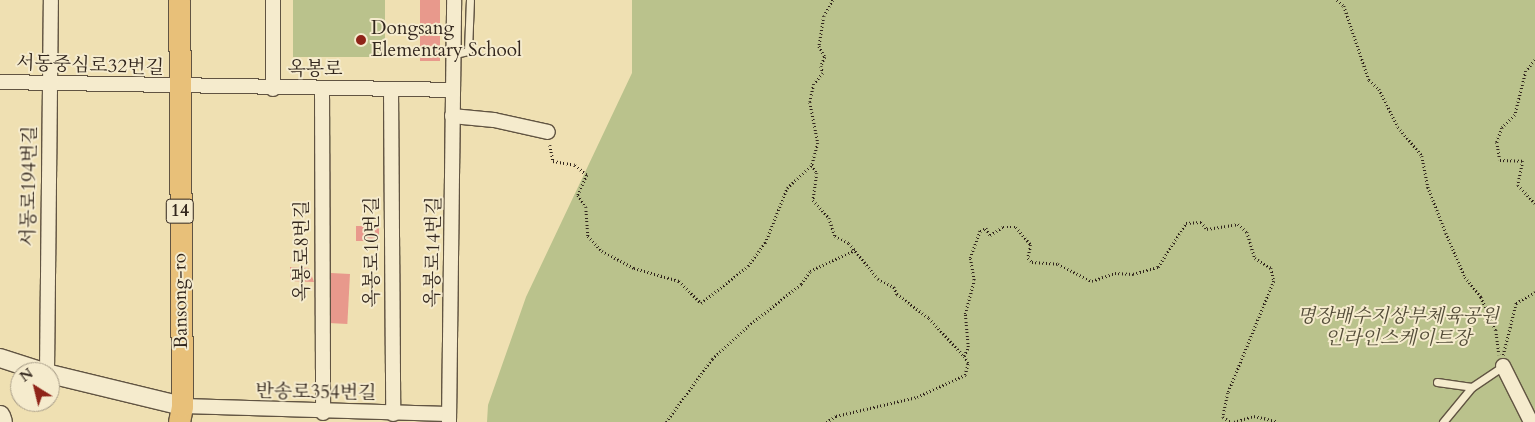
<!DOCTYPE html>
<html>
<head>
<meta charset="utf-8">
<style>
	body { margin:0 }
	#map { position:relative; width:1535px; height:422px; overflow:hidden; background:#efe0b2; font-family:Cardo,"Noto Serif KR",serif }
	div>[style] { position:absolute }
	[style*='--x'] { left:calc(var(--x)*1px); top:calc(var(--y)*1px); width:calc(var(--w)*1px); rotate:calc(var(--a)*1deg) }
	.green>* { inset:0; background:#bac28c; transform-origin:0 0 }
	.building>* { inset:0; background:#e8998c; transform-origin:0 0 }
	.path>* { height:2.5px; margin-top:-1.25px; transform-origin:0; background:repeating-linear-gradient(90deg,#32261d 0 1px,transparent 0 3.5px) }
	.roads { filter:drop-shadow(1px 0 #615442) drop-shadow(-1px 0 #615442) drop-shadow(0 1px #615442) drop-shadow(0 -1px #615442) }
	.service>* { height:7px; margin:-3.5px; padding:0 3.5px; transform-origin:3.5px; border-radius:3.5px; background:#f5ebcd }
	.minor>* { height:14px; margin:-7px; padding:0 7px; transform-origin:7px; border-radius:7px; background:#f5ebcd }
	.tertiary>* { height:18px; margin:-9px; padding:0 9px; transform-origin:9px; border-radius:9px; background:#f5ebcd }
	.secondary>* { height:20px; margin:-10px; padding:0 10px; transform-origin:10px; border-radius:10px; background:#f5ebcd }
	.primary>* { height:21px; margin:-10.5px; padding:0 10.5px; transform-origin:10.5px; border-radius:10.5px; background:#e8c079 }
	.dots>* { width:14px; height:14px; translate:-50% -50%; box-sizing:border-box; border:2px solid #f5ebcd; border-radius:50% }
	span { translate:-50% -50%; white-space:nowrap; text-align:center; line-height:1.15; -webkit-text-stroke:4px #f5ebcd; paint-order:stroke }
	.shield-label span { padding:1px 4px; background:#f5ebcd; border:1px solid; border-radius:4px; -webkit-text-stroke-width:0 }
	.shield-label { font-size:18px; color:#32261d; font-weight:700 }
	.poi-label { font-size:19px; color:#32261d }
	.left { translate:0 -50%; text-align:left }
	.street-label { font-size:19px; color:#32261d }
	.park-label { font-size:19px; color:#544d39; font-style:italic }
	.north { position:absolute; left:10px; top:362px; width:50px; height:50px; box-sizing:border-box; background:#f5ebcd; border:1px solid #a79c87; border-radius:50%; rotate:324deg; font-size:14px; font-weight:700; line-height:20px; text-align:center; color:#32261d }
	.north::after { content:''; display:block; margin:auto; width:18px; height:22px; background:#8f2418; clip-path:polygon(50% 0,100% 100%,50% 72%,0 100%) }
</style>
</head>
<body>
<div id="map">
	<div class="green">
		<i style="left:293px;top:0;width:92px;height:57px"></i>
		<i style="clip-path:polygon(632px 0,1535px 0,1535px 422px,487px 422px,488px 405px,526px 297px,632px 73px)"></i>
	</div>
	<div class="building">
		<i style="left:420px;top:0;width:20px;height:61px"></i>
		<i style="left:356px;top:226px;width:23px;height:15px"></i>
		<i style="clip-path:polygon(290px 267px,309px 268px,314px 282px,290px 281px)"></i>
		<i style="left:331px;top:273px;width:19px;height:50px;rotate:3deg"></i>
	</div>
	<div class="path">
		<i style="--x:833;--y:0;--w:18;--a:119"></i>
		<i style="--x:824;--y:16;--w:30;--a:99"></i>
		<i style="--x:819;--y:46;--w:13;--a:61"></i>
		<i style="--x:825;--y:57;--w:10;--a:114"></i>
		<i style="--x:821;--y:66;--w:7;--a:74"></i>
		<i style="--x:823;--y:73;--w:14;--a:129"></i>
		<i style="--x:814;--y:84;--w:18;--a:103"></i>
		<i style="--x:810;--y:102;--w:42;--a:79"></i>
		<i style="--x:818;--y:143;--w:23;--a:105"></i>
		<i style="--x:812;--y:165;--w:9;--a:58"></i>
		<i style="--x:817;--y:173;--w:27;--a:98"></i>
		<i style="--x:813;--y:200;--w:24;--a:48"></i>
		<i style="--x:829;--y:218;--w:19;--a:72"></i>
		<i style="--x:835;--y:236;--w:16;--a:27"></i>
		<i style="--x:849;--y:243;--w:46;--a:51.1"></i>
		<i style="--x:878;--y:279;--w:18;--a:27"></i>
		<i style="--x:894;--y:287;--w:8;--a:67"></i>
		<i style="--x:897;--y:294;--w:40;--a:37"></i>
		<i style="--x:929;--y:318;--w:52;--a:47.4"></i>
		<i style="--x:964;--y:356;--w:10;--a:-66"></i>
		<i style="--x:968;--y:347;--w:33;--a:-95"></i>
		<i style="--x:965;--y:314;--w:35;--a:-75"></i>
		<i style="--x:974;--y:280;--w:22;--a:-100"></i>
		<i style="--x:970;--y:258;--w:29;--a:-70"></i>
		<i style="--x:980;--y:231;--w:7;--a:-27"></i>
		<i style="--x:986;--y:228;--w:8;--a:60"></i>
		<i style="--x:990;--y:235;--w:15;--a:-32"></i>
		<i style="--x:1003;--y:227;--w:13;--a:0"></i>
		<i style="--x:1016;--y:227;--w:23;--a:50"></i>
		<i style="--x:1031;--y:245;--w:13;--a:103"></i>
		<i style="--x:1028;--y:258;--w:6;--a:45"></i>
		<i style="--x:1032;--y:262;--w:26;--a:4"></i>
		<i style="--x:1058;--y:264;--w:38;--a:27"></i>
		<i style="--x:1092;--y:281;--w:24;--a:-19"></i>
		<i style="--x:1115;--y:273;--w:18;--a:3"></i>
		<i style="--x:1133;--y:274;--w:26;--a:-16"></i>
		<i style="--x:1158;--y:267;--w:52;--a:-57.5"></i>
		<i style="--x:1186;--y:223;--w:15;--a:-4"></i>
		<i style="--x:1201;--y:222;--w:9;--a:49"></i>
		<i style="--x:1207;--y:229;--w:31;--a:-9"></i>
		<i style="--x:1238;--y:224;--w:12;--a:42"></i>
		<i style="--x:1247;--y:232;--w:27;--a:73"></i>
		<i style="--x:1255;--y:258;--w:19;--a:32"></i>
		<i style="--x:1271;--y:268;--w:13;--a:77"></i>
		<i style="--x:1274;--y:281;--w:121;--a:112.3"></i>
		<i style="--x:1228;--y:393;--w:25;--a:102"></i>
		<i style="--x:1223;--y:417;--w:9;--a:32"></i>
		<i style="--x:1337;--y:0;--w:9;--a:41"></i>
		<i style="--x:1344;--y:6;--w:78;--a:71.3"></i>
		<i style="--x:1369;--y:80;--w:13;--a:42"></i>
		<i style="--x:1379;--y:89;--w:42;--a:63.4"></i>
		<i style="--x:1398;--y:127;--w:38;--a:50"></i>
		<i style="--x:1422;--y:156;--w:32;--a:79"></i>
		<i style="--x:1428;--y:187;--w:49;--a:68.6"></i>
		<i style="--x:1446;--y:233;--w:48;--a:66.6"></i>
		<i style="--x:1465;--y:277;--w:26;--a:51"></i>
		<i style="--x:1481;--y:297;--w:36;--a:66"></i>
		<i style="--x:1496;--y:330;--w:25;--a:83"></i>
		<i style="--x:1535;--y:60;--w:14;--a:129"></i>
		<i style="--x:1526;--y:71;--w:45;--a:104"></i>
		<i style="--x:1515;--y:115;--w:18;--a:135"></i>
		<i style="--x:1502;--y:128;--w:15;--a:110"></i>
		<i style="--x:1497;--y:142;--w:18;--a:81"></i>
		<i style="--x:1500;--y:160;--w:23;--a:2"></i>
		<i style="--x:1523;--y:161;--w:25;--a:102"></i>
		<i style="--x:1518;--y:185;--w:25;--a:47"></i>
		<i style="--x:550;--y:145;--w:16;--a:79"></i>
		<i style="--x:553;--y:161;--w:22;--a:10"></i>
		<i style="--x:575;--y:165;--w:16;--a:40"></i>
		<i style="--x:587;--y:175;--w:22;--a:114"></i>
		<i style="--x:578;--y:195;--w:14;--a:56"></i>
		<i style="--x:586;--y:207;--w:29;--a:86"></i>
		<i style="--x:588;--y:236;--w:21;--a:47"></i>
		<i style="--x:602;--y:251;--w:36;--a:28"></i>
		<i style="--x:634;--y:268;--w:47;--a:16.1"></i>
		<i style="--x:679;--y:281;--w:31;--a:45"></i>
		<i style="--x:701;--y:303;--w:60;--a:-38.2"></i>
		<i style="--x:748;--y:266;--w:29;--a:-54"></i>
		<i style="--x:765;--y:243;--w:59;--a:-68.2"></i>
		<i style="--x:787;--y:188;--w:34;--a:-43"></i>
		<i style="--x:1503;--y:355;--w:54;--a:-76"></i>
		<i style="--x:1516;--y:303;--w:22;--a:-30"></i>
		<i style="--x:666;--y:422;--w:78;--a:-53.9"></i>
		<i style="--x:712;--y:359;--w:49;--a:-42.5"></i>
		<i style="--x:748;--y:326;--w:68;--a:-38.4"></i>
		<i style="--x:801;--y:284;--w:16;--a:-55"></i>
		<i style="--x:810;--y:271;--w:50;--a:-25"></i>
		<i style="--x:826;--y:422;--w:12;--a:-31"></i>
		<i style="--x:836;--y:416;--w:83;--a:-13.2"></i>
		<i style="--x:917;--y:397;--w:53;--a:-24.6"></i>
		<i style="--x:965;--y:375;--w:12;--a:-76"></i>
		<i style="--x:968;--y:363;--w:8;--a:-120"></i>
		<i style="--x:1234;--y:422;--w:21;--a:-17"></i>
		<i style="--x:1254;--y:416;--w:23;--a:13"></i>
	</div>
	<div class="roads">
		<div class="service">
			<i style="--x:455;--y:54;--w:13;--a:-13"></i>
			<i style="--x:468;--y:51;--w:51;--a:-87.8"></i>
			<i style="--x:1437;--y:382;--w:35;--a:8"></i>
			<i style="--x:1472;--y:387;--w:37;--a:-34"></i>
			<i style="--x:1443;--y:422;--w:45;--a:-50.4"></i>
		</div>
		<div class="minor">
			<i style="--x:273;--y:0;--w:89;--a:90"></i>
			<i style="--x:0;--y:82;--w:451;--a:1"></i>
			<i style="--x:322;--y:89;--w:324;--a:89.8"></i>
			<i style="--x:391;--y:89;--w:325;--a:89.6"></i>
			<i style="--x:452;--y:116;--w:42;--a:5.4"></i>
			<i style="--x:494;--y:120;--w:55;--a:12.5"></i>
			<i style="--x:1503;--y:366;--w:63;--a:63.4"></i>
			<i style="--x:47;--y:372;--w:372;--a:-89.4"></i>
			<i style="--x:182;--y:406;--w:267;--a:1.7"></i>
			<i style="--x:449;--y:422;--w:422;--a:-89.3"></i>
		</div>
		<div class="tertiary">
			<i style="--x:0;--y:358;--w:45;--a:18"></i>
			<i style="--x:50;--y:374;--w:136;--a:13.6"></i>
		</div>
		<div class="secondary">
			<i style="--x:0;--y:416;--w:6;--a:72"></i>
		</div>
		<div class="primary">
			<i style="--x:179;--y:422;--w:16;--a:-79"></i>
			<i style="--x:182;--y:406;--w:406;--a:-90.4"></i>
		</div>
	</div>
	<div class="dots">
		<i style="left:361px;top:40px;background:#8f2418"></i>
	</div>
	<div class="shield-label">
		<span style="left:180px;top:211px">14</span>
	</div>
	<div class="poi-label">
		<span class="left" style="left:371px;top:40px">Dongsang<br>Elementary School</span>
	</div>
	<div class="street-label">
		<span style="left:90px;top:66px;rotate:2deg">서동중심로32번길</span>
		<span style="left:315px;top:70px">옥봉로</span>
		<span style="left:30px;top:186px;rotate:-89deg">서동로194번길</span>
		<span style="left:303px;top:251px;rotate:-90deg">옥봉로8번길</span>
		<span style="left:373px;top:252px;rotate:-90deg">옥봉로10번길</span>
		<span style="left:434px;top:252px;rotate:-89deg">옥봉로14번길</span>
		<span style="left:181px;top:301px;rotate:-91deg">Bansong-ro</span>
		<span style="left:316px;top:393px;rotate:1deg">반송로354번길</span>
	</div>
	<div class="park-label">
		<span style="left:1398px;top:328px">명장배수지상부체육공원<br>인라인스케이트장</span>
	</div>
	<div class="north">N</div>
</div>
</body>
</html>
